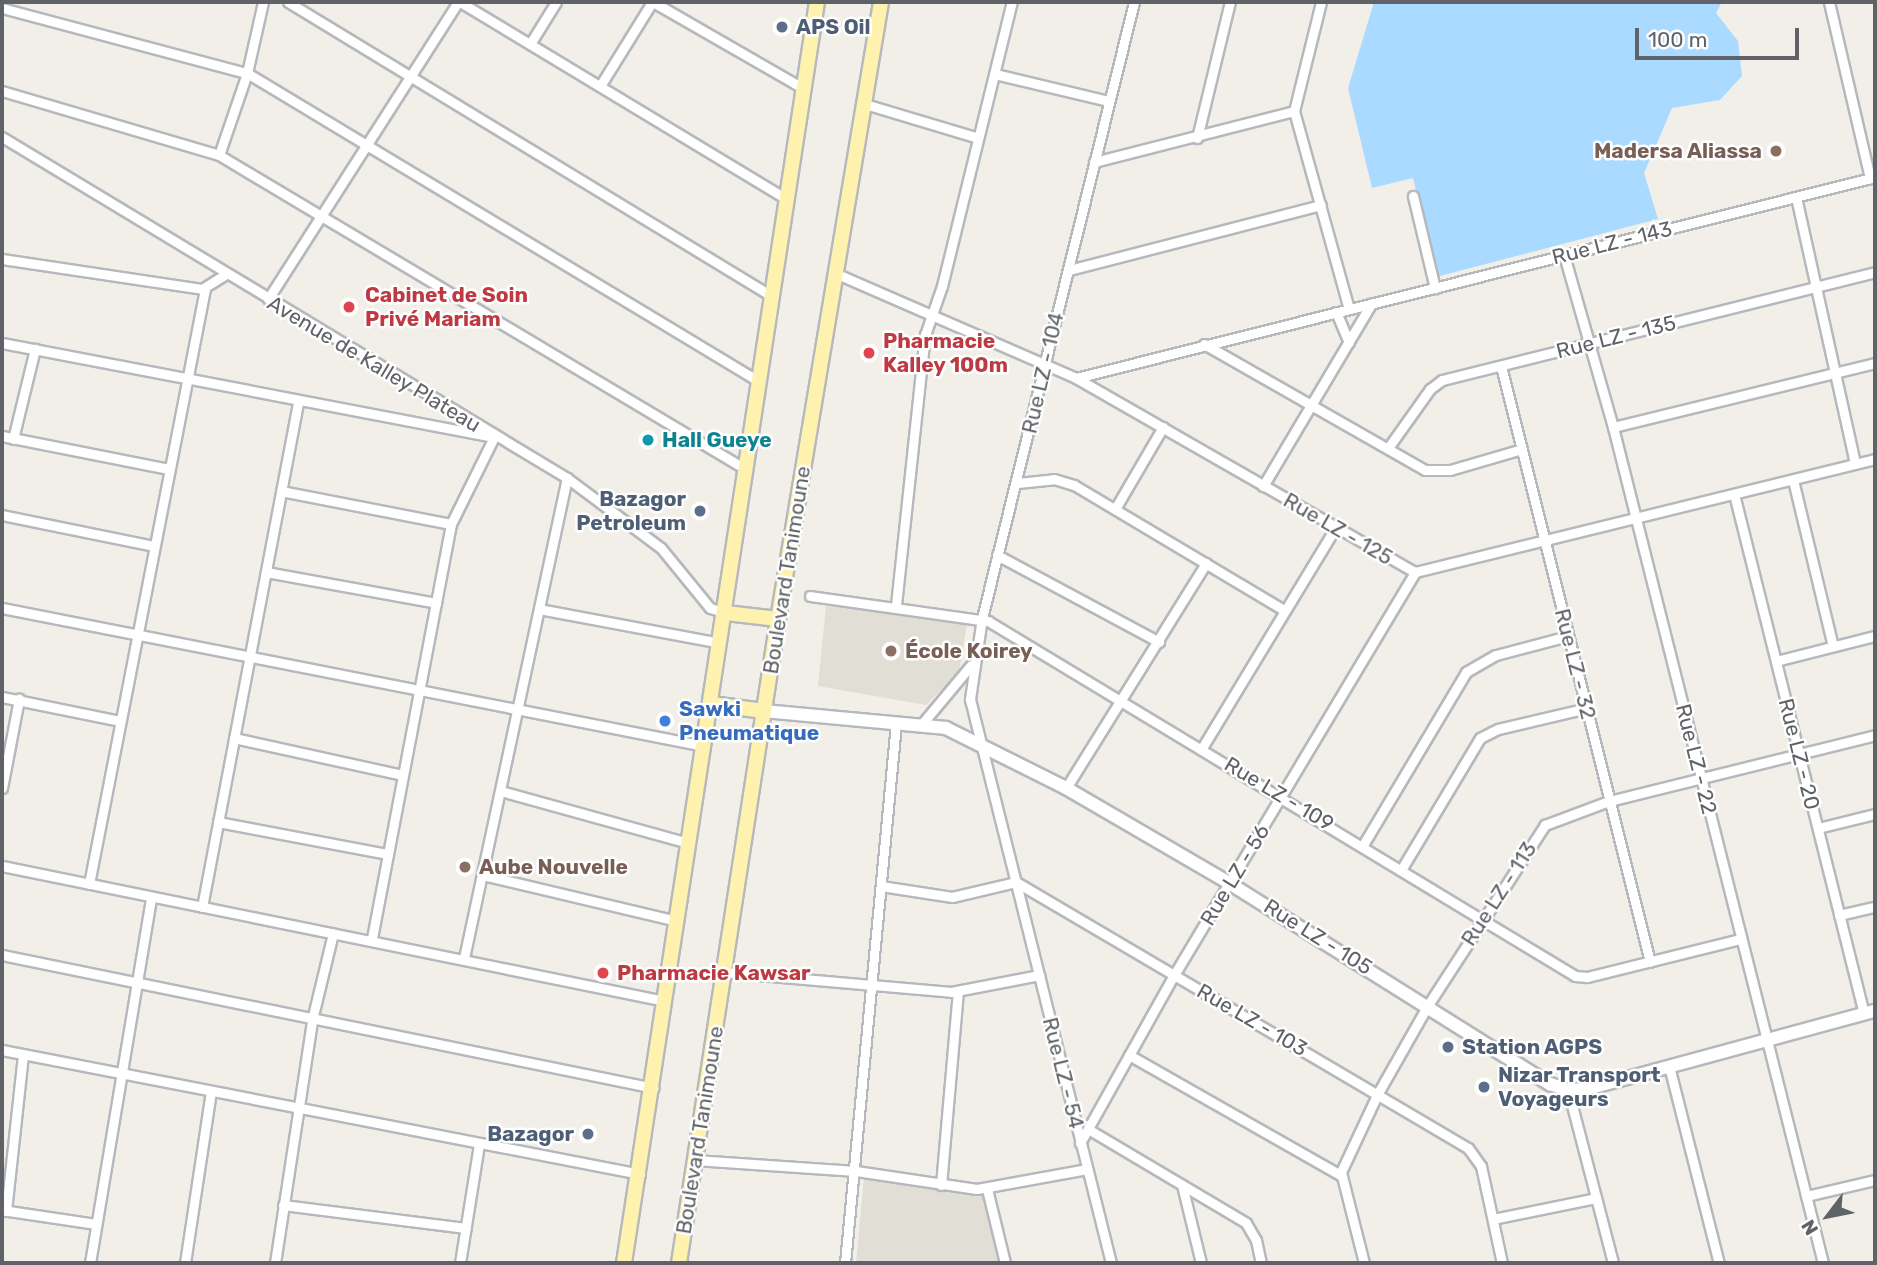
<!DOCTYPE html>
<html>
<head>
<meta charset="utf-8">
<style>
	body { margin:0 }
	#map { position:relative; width:1877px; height:1265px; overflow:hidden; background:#f1efe8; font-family:Rubik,sans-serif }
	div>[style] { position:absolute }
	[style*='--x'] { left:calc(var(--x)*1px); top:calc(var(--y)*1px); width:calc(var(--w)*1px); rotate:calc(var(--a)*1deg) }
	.education>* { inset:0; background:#e1ded6 }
	.water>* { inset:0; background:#aadaff }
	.roads { filter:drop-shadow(2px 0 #b5b8bc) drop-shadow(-2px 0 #b5b8bc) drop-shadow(0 2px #b5b8bc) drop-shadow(0 -2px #b5b8bc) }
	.street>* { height:9px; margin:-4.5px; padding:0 4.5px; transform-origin:4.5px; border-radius:4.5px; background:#fff }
	.secondary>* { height:12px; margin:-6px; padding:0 6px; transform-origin:6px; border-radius:6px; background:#fff }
	.primary>* { height:14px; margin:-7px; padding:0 7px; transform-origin:7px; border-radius:7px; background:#fff2af }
	.dots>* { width:19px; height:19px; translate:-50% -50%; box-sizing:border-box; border:4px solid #fff; border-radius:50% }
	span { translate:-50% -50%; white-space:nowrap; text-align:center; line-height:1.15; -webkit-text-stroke:5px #fff; paint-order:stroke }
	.service-label { font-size:21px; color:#4e5e75; font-weight:700 }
	.left { translate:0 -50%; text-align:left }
	.right { translate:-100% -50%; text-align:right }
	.education-label { font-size:21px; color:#785e54; font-weight:700 }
	.street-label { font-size:21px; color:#5f6368 }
	.health-label { font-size:21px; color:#be3a42; font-weight:700 }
	.culture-label { font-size:21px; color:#0d838f; font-weight:700 }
	.shop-label { font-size:21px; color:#366cbe; font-weight:700 }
	.frame { position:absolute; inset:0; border:4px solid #5f6368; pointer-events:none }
	.north { position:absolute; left:1793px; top:1181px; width:70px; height:70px; -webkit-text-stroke:5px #fff; paint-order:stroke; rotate:238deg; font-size:19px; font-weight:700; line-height:28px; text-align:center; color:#5f6368 }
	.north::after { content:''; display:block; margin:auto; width:24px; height:32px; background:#5f6368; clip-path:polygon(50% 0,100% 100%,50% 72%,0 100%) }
	.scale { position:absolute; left:1635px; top:28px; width:164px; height:32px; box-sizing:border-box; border:4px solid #5f6368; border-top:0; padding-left:9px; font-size:21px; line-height:24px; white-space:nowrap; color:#5f6368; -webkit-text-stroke:5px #fff; paint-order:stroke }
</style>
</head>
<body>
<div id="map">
	<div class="education">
		<i style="clip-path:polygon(826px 606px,968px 618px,958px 678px,945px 694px,941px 690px,926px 705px,818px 686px)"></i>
		<i style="clip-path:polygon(864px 1178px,985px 1196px,1001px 1263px,856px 1263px)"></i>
	</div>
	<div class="water">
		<i style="clip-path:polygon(1374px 2px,1722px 2px,1716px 13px,1738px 41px,1742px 76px,1720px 100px,1672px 108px,1644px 173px,1658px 219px,1436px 277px,1413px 178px,1372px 188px,1348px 88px)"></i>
	</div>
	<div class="roads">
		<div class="street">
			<i style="--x:288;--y:2;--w:568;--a:31.31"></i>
			<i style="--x:460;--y:2;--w:383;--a:31.1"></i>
			<i style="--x:653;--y:2;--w:174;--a:29.9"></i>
			<i style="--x:1321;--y:2;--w:112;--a:103.9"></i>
			<i style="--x:1294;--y:111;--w:205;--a:74.5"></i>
			<i style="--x:1829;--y:2;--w:181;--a:76.9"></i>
			<i style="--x:2;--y:8;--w:253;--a:14.9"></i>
			<i style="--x:247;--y:73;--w:599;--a:31.06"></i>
			<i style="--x:530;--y:44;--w:49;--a:-58.2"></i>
			<i style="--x:995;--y:74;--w:116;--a:13.4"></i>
			<i style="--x:600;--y:86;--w:99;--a:-58.2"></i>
			<i style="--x:2;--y:91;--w:226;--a:16.4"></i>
			<i style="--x:219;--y:155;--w:615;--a:30.82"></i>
			<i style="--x:865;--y:104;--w:118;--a:16.7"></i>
			<i style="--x:2;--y:137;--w:660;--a:31.11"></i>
			<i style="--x:567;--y:478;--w:117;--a:36.7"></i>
			<i style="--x:661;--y:548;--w:77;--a:50.8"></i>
			<i style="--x:710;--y:608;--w:17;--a:17"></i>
			<i style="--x:1197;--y:138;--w:140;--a:-76.4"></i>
			<i style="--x:219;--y:155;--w:87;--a:-71.1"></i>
			<i style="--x:247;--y:73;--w:73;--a:-77.3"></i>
			<i style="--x:1094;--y:162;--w:206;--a:-14.3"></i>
			<i style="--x:1413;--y:196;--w:95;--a:76.6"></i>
			<i style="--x:1796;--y:197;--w:273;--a:77.5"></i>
			<i style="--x:1564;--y:255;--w:179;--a:74.1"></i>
			<i style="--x:1613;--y:427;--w:862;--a:75.9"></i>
			<i style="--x:2;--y:259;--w:202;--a:8.5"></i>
			<i style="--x:202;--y:289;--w:28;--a:-32"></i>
			<i style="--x:1069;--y:270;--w:260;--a:-14.5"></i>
			<i style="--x:837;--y:274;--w:261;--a:23.5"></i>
			<i style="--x:1076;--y:378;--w:391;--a:29.8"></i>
			<i style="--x:1415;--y:572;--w:474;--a:-13.8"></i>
			<i style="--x:268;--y:299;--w:353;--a:-57.4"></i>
			<i style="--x:1336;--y:312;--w:33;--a:67"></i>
			<i style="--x:2;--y:343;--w:501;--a:10.82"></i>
			<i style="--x:494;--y:437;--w:97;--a:116.3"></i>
			<i style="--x:451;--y:524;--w:423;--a:100.8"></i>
			<i style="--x:1204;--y:344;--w:254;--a:29.7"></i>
			<i style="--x:1425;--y:470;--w:25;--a:0"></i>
			<i style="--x:1450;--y:470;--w:75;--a:-16.3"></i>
			<i style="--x:1501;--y:366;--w:614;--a:75.96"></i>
			<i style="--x:1076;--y:378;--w:824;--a:-14.12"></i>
			<i style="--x:1613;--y:427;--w:270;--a:-13.7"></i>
			<i style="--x:2;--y:436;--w:170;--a:11.2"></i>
			<i style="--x:13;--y:439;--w:93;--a:-76.3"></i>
			<i style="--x:1388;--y:448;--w:72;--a:-54.6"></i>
			<i style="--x:1430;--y:389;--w:15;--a:-37"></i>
			<i style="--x:1442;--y:380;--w:446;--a:-14"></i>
			<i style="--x:1793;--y:480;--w:171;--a:76.5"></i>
			<i style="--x:1018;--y:483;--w:36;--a:-6"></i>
			<i style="--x:1054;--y:479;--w:21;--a:17"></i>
			<i style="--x:1074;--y:485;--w:244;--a:30.8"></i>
			<i style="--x:1263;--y:486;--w:212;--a:-59.3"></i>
			<i style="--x:281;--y:491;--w:173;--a:11"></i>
			<i style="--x:1734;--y:494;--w:536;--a:75.96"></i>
			<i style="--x:1115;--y:509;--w:95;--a:-59.7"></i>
			<i style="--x:2;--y:515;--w:155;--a:11.5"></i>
			<i style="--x:997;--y:555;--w:184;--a:28.2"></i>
			<i style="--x:266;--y:572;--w:173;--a:10.3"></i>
			<i style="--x:810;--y:596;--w:180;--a:8"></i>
			<i style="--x:988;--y:621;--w:686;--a:31.16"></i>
			<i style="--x:1575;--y:976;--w:12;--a:5"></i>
			<i style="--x:1587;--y:977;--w:159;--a:-13.9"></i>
			<i style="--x:896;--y:605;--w:272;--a:-83.9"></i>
			<i style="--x:925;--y:335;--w:52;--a:-70.9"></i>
			<i style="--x:942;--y:286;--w:292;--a:-76.2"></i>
			<i style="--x:2;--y:608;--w:716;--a:11.11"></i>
			<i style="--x:539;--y:609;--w:184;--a:10.6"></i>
			<i style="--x:1776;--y:661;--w:102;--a:-14.2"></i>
			<i style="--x:2;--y:697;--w:120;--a:11.5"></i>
			<i style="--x:921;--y:725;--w:78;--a:-50.2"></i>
			<i style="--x:234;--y:738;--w:172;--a:12.4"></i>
			<i style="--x:1202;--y:748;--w:255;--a:-58.8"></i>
			<i style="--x:2;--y:788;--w:91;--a:-79.2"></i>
			<i style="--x:1066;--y:788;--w:265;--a:-58.1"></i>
			<i style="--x:501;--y:791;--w:195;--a:15.5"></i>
			<i style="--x:218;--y:822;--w:173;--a:10.7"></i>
			<i style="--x:1818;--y:828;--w:59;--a:-13.8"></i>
			<i style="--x:1363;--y:845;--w:201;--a:-59.2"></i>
			<i style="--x:1466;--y:672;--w:34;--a:-30"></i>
			<i style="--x:1496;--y:655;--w:74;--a:-14.8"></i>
			<i style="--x:2;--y:866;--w:677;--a:11.51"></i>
			<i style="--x:1401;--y:870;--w:154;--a:-59.1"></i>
			<i style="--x:1480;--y:738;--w:20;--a:-27"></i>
			<i style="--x:1498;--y:729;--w:91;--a:-13.3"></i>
			<i style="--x:483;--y:875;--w:200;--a:13.3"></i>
			<i style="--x:1016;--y:882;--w:524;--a:30.48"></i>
			<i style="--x:1468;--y:1148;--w:22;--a:54"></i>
			<i style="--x:1481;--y:1166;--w:99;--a:77.8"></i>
			<i style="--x:89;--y:884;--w:606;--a:-78.97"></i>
			<i style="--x:881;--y:886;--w:72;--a:8.8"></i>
			<i style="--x:952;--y:897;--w:66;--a:-13.2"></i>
			<i style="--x:202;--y:907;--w:513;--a:-79.22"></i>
			<i style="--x:1839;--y:915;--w:37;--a:-13"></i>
			<i style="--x:2;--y:955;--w:665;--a:11.53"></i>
			<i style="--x:464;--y:958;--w:491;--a:-77.9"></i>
			<i style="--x:724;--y:972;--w:228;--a:5"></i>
			<i style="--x:951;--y:992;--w:90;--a:-10.9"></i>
			<i style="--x:2;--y:1050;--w:650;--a:11"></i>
			<i style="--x:1129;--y:1055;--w:243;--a:29.6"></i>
			<i style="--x:1669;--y:1066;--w:203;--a:75.8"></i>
			<i style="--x:1568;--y:1090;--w:179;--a:75.4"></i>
			<i style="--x:1088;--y:1129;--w:184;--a:30.7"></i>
			<i style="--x:1246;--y:1223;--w:20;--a:60"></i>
			<i style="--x:1256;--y:1240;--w:24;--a:78"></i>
			<i style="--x:1080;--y:1143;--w:193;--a:-60.8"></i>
			<i style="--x:1174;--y:975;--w:470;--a:-59.1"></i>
			<i style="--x:695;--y:1160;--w:161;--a:3.9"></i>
			<i style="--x:856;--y:1171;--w:122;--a:8.5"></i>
			<i style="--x:977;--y:1189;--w:112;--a:-10.3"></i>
			<i style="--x:941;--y:1185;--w:194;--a:-85"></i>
			<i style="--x:1182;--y:1185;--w:80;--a:76.3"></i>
			<i style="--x:987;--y:1189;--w:76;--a:76.3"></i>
			<i style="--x:1806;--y:1196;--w:71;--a:-13.1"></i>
			<i style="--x:283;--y:1205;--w:184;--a:7.2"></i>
			<i style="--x:2;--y:1210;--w:95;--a:8.5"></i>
			<i style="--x:6;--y:1211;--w:157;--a:-83.8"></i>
			<i style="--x:1493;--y:1219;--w:105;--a:-11.5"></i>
			<i style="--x:90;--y:1263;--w:371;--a:-80.5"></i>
			<i style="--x:185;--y:1263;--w:174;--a:-81.4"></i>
			<i style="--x:275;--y:1263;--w:246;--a:-81.3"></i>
			<i style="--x:312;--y:1020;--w:89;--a:-76.4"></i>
			<i style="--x:460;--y:1263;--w:120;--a:-80.9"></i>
			<i style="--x:845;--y:1263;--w:542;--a:-84.6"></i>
			<i style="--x:1111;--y:1263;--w:581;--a:-104.04"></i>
			<i style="--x:970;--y:699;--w:82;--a:-81.6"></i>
			<i style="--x:982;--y:618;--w:634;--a:-76.14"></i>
			<i style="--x:1364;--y:1263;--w:94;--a:-104.2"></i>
			<i style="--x:1341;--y:1172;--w:87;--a:-64.9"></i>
			<i style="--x:1378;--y:1093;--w:101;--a:-60.4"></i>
			<i style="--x:1428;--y:1005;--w:215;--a:-57"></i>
			<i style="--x:1545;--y:825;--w:68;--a:-20.6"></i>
			<i style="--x:1609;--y:801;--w:274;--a:-13.9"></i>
		</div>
		<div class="secondary">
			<i style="--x:764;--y:711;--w:183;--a:5.3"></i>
			<i style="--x:946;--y:728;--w:134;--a:26.6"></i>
			<i style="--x:1066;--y:788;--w:189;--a:30.2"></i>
			<i style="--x:1229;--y:883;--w:379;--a:32.1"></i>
			<i style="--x:1550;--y:1084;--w:19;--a:18"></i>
			<i style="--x:1568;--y:1090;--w:19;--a:-3"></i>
			<i style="--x:1587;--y:1089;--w:298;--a:-15.2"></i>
		</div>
		<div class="primary">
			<i style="--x:726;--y:613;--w:52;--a:6.6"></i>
			<i style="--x:712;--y:704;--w:52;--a:7.7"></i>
			<i style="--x:624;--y:1263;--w:1276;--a:-81.3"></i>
			<i style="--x:679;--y:1263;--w:652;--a:-81.26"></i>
			<i style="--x:778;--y:619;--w:626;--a:-80.52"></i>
		</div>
	</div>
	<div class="dots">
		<i style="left:782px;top:27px;background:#5c6f8a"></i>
		<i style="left:1776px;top:151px;background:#8d6e63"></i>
		<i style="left:349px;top:307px;background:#e0444e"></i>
		<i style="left:869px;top:353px;background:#e0444e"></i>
		<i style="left:648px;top:440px;background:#0f9aa8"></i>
		<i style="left:700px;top:511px;background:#5c6f8a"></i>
		<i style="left:891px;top:651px;background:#8d6e63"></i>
		<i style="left:665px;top:721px;background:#3f7fe0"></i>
		<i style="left:465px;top:867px;background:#8d6e63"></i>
		<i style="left:603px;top:973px;background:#e0444e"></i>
		<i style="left:1448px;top:1047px;background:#5c6f8a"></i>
		<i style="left:1484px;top:1087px;background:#5c6f8a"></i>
		<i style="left:588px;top:1134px;background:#5c6f8a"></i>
	</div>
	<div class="service-label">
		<span class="left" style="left:796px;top:27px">APS Oil</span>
		<span class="right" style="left:686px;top:511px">Bazagor<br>Petroleum</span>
		<span class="left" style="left:1462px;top:1047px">Station AGPS</span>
		<span class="left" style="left:1498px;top:1087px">Nizar Transport<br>Voyageurs</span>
		<span class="right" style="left:574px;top:1134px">Bazagor</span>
	</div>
	<div class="education-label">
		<span class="right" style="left:1762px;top:151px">Madersa Aliassa</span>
		<span class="left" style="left:905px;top:651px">École Koirey</span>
		<span class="left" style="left:479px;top:867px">Aube Nouvelle</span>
	</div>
	<div class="street-label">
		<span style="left:1612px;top:243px;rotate:-14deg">Rue LZ - 143</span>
		<span style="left:1616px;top:337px;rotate:-14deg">Rue LZ - 135</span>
		<span style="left:374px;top:364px;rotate:31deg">Avenue de Kalley Plateau</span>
		<span style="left:1043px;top:373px;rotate:-77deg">Rue LZ - 104</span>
		<span style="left:1338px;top:529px;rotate:30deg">Rue LZ - 125</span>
		<span style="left:787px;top:570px;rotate:-81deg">Boulevard Tanimoune</span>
		<span style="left:1575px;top:664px;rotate:76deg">Rue LZ - 32</span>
		<span style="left:1799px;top:754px;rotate:76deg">Rue LZ - 20</span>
		<span style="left:1696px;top:759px;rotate:76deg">Rue LZ - 22</span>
		<span style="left:1279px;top:794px;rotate:31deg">Rue LZ - 109</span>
		<span style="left:1235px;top:875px;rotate:-59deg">Rue LZ - 56</span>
		<span style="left:1499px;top:894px;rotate:-57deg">Rue LZ - 113</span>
		<span style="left:1318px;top:937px;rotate:32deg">Rue LZ - 105</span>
		<span style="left:1252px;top:1020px;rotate:30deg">Rue LZ - 103</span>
		<span style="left:1063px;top:1073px;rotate:76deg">Rue LZ - 54</span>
		<span style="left:700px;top:1130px;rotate:-81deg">Boulevard Tanimoune</span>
	</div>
	<div class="health-label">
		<span class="left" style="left:365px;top:307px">Cabinet de Soin<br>Privé Mariam</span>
		<span class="left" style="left:883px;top:353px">Pharmacie<br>Kalley 100m</span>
		<span class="left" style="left:617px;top:973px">Pharmacie Kawsar</span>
	</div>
	<div class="culture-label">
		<span class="left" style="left:662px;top:440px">Hall Gueye</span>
	</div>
	<div class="shop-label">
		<span class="left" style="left:679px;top:721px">Sawki<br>Pneumatique</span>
	</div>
	<div class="frame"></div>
	<div class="north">N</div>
	<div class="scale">100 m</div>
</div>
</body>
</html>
